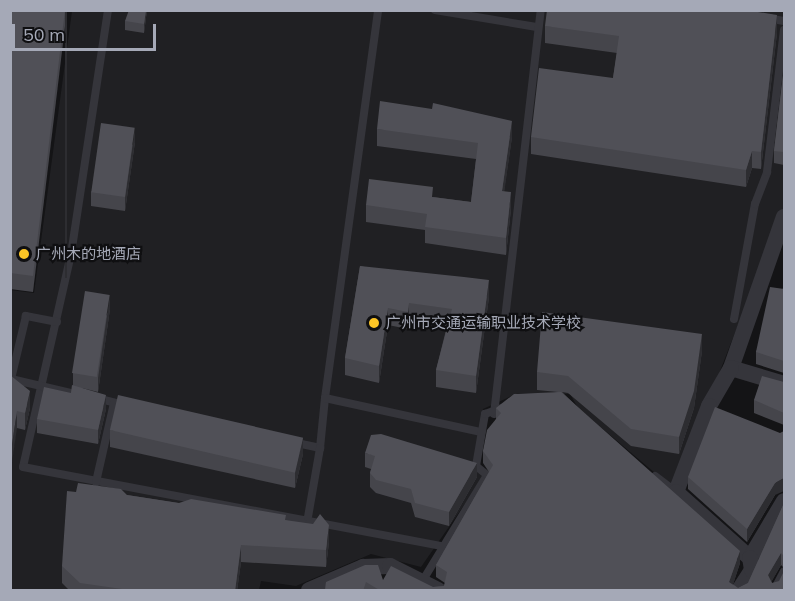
<!DOCTYPE html>
<html>
<head>
<meta charset="utf-8">
<style>
	body { margin:0 }
	#map { position:relative; width:795px; height:601px; overflow:hidden; background:#141416; font-family:Mulish,"Noto Sans SC",sans-serif }
	div>[style] { position:absolute }
	[style*='--x'] { left:calc(var(--x)*1px); top:calc(var(--y)*1px); width:calc(var(--w)*1px); rotate:calc(var(--a)*1deg) }
	.built>* { inset:0; background:#202023 }
	.service>* { height:8px; margin:-4px; padding:0 4px; transform-origin:4px; border-radius:4px; background:#35353b }
	.minor>* { height:16px; margin:-8px; padding:0 8px; transform-origin:8px; border-radius:8px; background:#35353b }
	.wall>* { inset:0; background:#45454b }
	.shaded-wall>* { inset:0; background:#2d2d31; transform-origin:0 0 }
	.building>* { inset:0; background:#505057; transform-origin:0 0 }
	.dots>* { width:16px; height:16px; translate:-50% -50%; box-sizing:border-box; border:3px solid #0f0f11; border-radius:50% }
	span { translate:-50% -50%; white-space:nowrap; text-align:center; line-height:1.15; -webkit-text-stroke:4.5px #0f0f11; paint-order:stroke }
	.poi-label { font-size:15px; color:#a5a9b7 }
	.left { translate:0 -50%; text-align:left }
	.frame { position:absolute; inset:0; border:12px solid #a5a9b7; pointer-events:none }
	.scale { position:absolute; left:12px; top:24px; width:144px; height:27px; box-sizing:border-box; border:3px solid #a5a9b7; border-top:0; padding-left:8px; font-size:18px; line-height:21px; white-space:nowrap; color:#a5a9b7; -webkit-text-stroke:4px #0f0f11; paint-order:stroke }
</style>
</head>
<body>
<div id="map">
	<div class="built">
		<i style="clip-path:polygon(72px 11px,784px 11px,784px 207px,674px 489px,578px 408px,570px 394px,518px 393px,483px 409px,474px 467px,485px 475px,421px 567px,371px 554px,296px 586px,261px 581px,259px 590px,11px 590px,10px 476px,20px 401px,11px 392px,10px 290px,34px 293px)"></i>
	</div>
	<div class="service">
		<i style="--x:108;--y:10;--w:247;--a:98.6"></i>
		<i style="--x:71;--y:254;--w:218;--a:102.7"></i>
		<i style="--x:23;--y:467;--w:425;--a:10.7"></i>
		<i style="--x:435;--y:10;--w:103;--a:9.5"></i>
		<i style="--x:767;--y:18;--w:17;--a:10"></i>
		<i style="--x:734;--y:319;--w:117;--a:-79.7"></i>
		<i style="--x:755;--y:204;--w:34;--a:-69"></i>
		<i style="--x:767;--y:172;--w:143;--a:-83.2"></i>
		<i style="--x:57;--y:322;--w:32;--a:-169"></i>
		<i style="--x:26;--y:316;--w:65;--a:103.4"></i>
		<i style="--x:11;--y:379;--w:71;--a:13.1"></i>
		<i style="--x:96;--y:398;--w:32;--a:14"></i>
		<i style="--x:325;--y:398;--w:392;--a:-82.2"></i>
		<i style="--x:494;--y:414;--w:407;--a:-83.4"></i>
		<i style="--x:292;--y:442;--w:29;--a:12"></i>
		<i style="--x:320;--y:448;--w:50;--a:-84.3"></i>
		<i style="--x:325;--y:398;--w:160;--a:12.3"></i>
		<i style="--x:655;--y:476;--w:26;--a:37"></i>
		<i style="--x:96;--y:482;--w:81;--a:-77.2"></i>
		<i style="--x:308;--y:517;--w:70;--a:-80.1"></i>
		<i style="--x:423;--y:580;--w:123;--a:-58.6"></i>
		<i style="--x:487;--y:475;--w:14;--a:-141"></i>
		<i style="--x:476;--y:466;--w:53;--a:-80.2"></i>
		<i style="--x:485;--y:414;--w:20;--a:-20"></i>
		<i style="--x:774;--y:590;--w:21;--a:-62"></i>
	</div>
	<div class="minor">
		<i style="--x:731;--y:368;--w:160;--a:-70.7"></i>
		<i style="--x:784;--y:384;--w:55;--a:-163.2"></i>
		<i style="--x:731;--y:368;--w:44;--a:120.1"></i>
		<i style="--x:709;--y:406;--w:92;--a:111"></i>
		<i style="--x:676;--y:492;--w:99;--a:41.7"></i>
		<i style="--x:750;--y:558;--w:66;--a:-59.2"></i>
		<i style="--x:309;--y:590;--w:59;--a:-23.1"></i>
		<i style="--x:363;--y:567;--w:27;--a:-2"></i>
		<i style="--x:390;--y:566;--w:54;--a:26.6"></i>
		<i style="--x:739;--y:590;--w:24;--a:-57"></i>
		<i style="--x:752;--y:570;--w:12;--a:-99"></i>
	</div>
	<div class="wall">
		<i style="clip-path:polygon(10px 10px,67px 10px,33px 292px,10px 289px)"></i>
		<i style="clip-path:polygon(147px 10px,144px 33px,125px 30px,125px 21px)"></i>
		<i style="clip-path:polygon(545px 26px,777px 33px,761px 169px,752px 168px,746px 187px,531px 154px,531px 137px,613px 78px,617px 53px,545px 43px)"></i>
		<i style="clip-path:polygon(784px 67px,784px 165px,774px 163px,774px 151px)"></i>
		<i style="clip-path:polygon(377px 129px,512px 137px,504px 191px,511px 209px,506px 255px,425px 243px,425px 230px,366px 222px,366px 205px,433px 197px,471px 202px,476px 159px,377px 146px)"></i>
		<i style="clip-path:polygon(135px 142px,125px 211px,91px 206px,91px 192px)"></i>
		<i style="clip-path:polygon(784px 264px,784px 373px,756px 364px,756px 352px,783px 288px,783px 276px)"></i>
		<i style="clip-path:polygon(360px 266px,489px 297px,476px 393px,436px 387px,436px 370px,447px 326px,409px 320px,408px 329px,388px 325px,379px 383px,345px 375px,345px 358px)"></i>
		<i style="clip-path:polygon(110px 309px,98px 392px,82px 388px,106px 409px,98px 444px,37px 433px,37px 419px,71px 393px,73px 386px,73px 373px)"></i>
		<i style="clip-path:polygon(702px 351px,694px 408px,679px 454px,631px 446px,568px 393px,562px 392px,740px 563px,733px 584px,738px 588px,748px 583px,784px 503px,784px 568px,781px 565px,771px 582px,784px 591px,325px 591px,326px 582px,383px 580px,433px 587px,444px 586px,445px 583px,436px 577px,436px 565px,489px 472px,483px 463px,483px 451px,496px 419px,496px 408px,558px 392px,537px 390px,537px 372px)"></i>
		<i style="clip-path:polygon(10px 375px,30px 408px,25px 430px,17px 428px)"></i>
		<i style="clip-path:polygon(784px 382px,784px 425px,754px 413px,754px 400px)"></i>
		<i style="clip-path:polygon(110px 430px,303px 454px,295px 488px,110px 447px)"></i>
		<i style="clip-path:polygon(780px 433px,775px 495px,747px 542px,688px 489px,688px 477px)"></i>
		<i style="clip-path:polygon(365px 453px,477px 477px,449px 526px,415px 517px,411px 503px,376px 493px,370px 487px,370px 473px,371px 469px,365px 467px)"></i>
		<i style="clip-path:polygon(127px 495px,286px 520px,329px 542px,326px 567px,241px 562px,237px 591px,70px 591px,62px 583px,62px 566px)"></i>
	</div>
	<div class="shaded-wall">
		<i style="left:65px;top:10px;width:2px;height:268px"></i>
		<i style="clip-path:polygon(146px 10px,147px 10px,144px 33px,144px 24px)"></i>
		<i style="clip-path:polygon(777px 15px,777px 33px,761px 169px,761px 152px)"></i>
		<i style="clip-path:polygon(512px 121px,512px 137px,502px 208px,502px 191px)"></i>
		<i style="clip-path:polygon(135px 128px,135px 142px,125px 211px,125px 198px)"></i>
		<i style="clip-path:polygon(752px 151px,752px 168px,746px 187px,746px 170px)"></i>
		<i style="clip-path:polygon(511px 192px,511px 209px,506px 255px,506px 238px)"></i>
		<i style="clip-path:polygon(489px 280px,489px 297px,476px 393px,476px 376px)"></i>
		<i style="clip-path:polygon(110px 295px,110px 309px,98px 392px,98px 378px)"></i>
		<i style="clip-path:polygon(409px 303px,409px 320px,408px 329px,408px 312px)"></i>
		<i style="clip-path:polygon(388px 308px,388px 325px,379px 383px,379px 366px)"></i>
		<i style="clip-path:polygon(702px 334px,702px 351px,694px 408px,679px 454px,679px 437px)"></i>
		<i style="clip-path:polygon(30px 391px,30px 408px,25px 430px,25px 413px)"></i>
		<i style="clip-path:polygon(106px 395px,106px 409px,98px 444px,98px 430px)"></i>
		<i style="clip-path:polygon(17px 411px,17px 428px,10px 476px,10px 458px)"></i>
		<i style="clip-path:polygon(303px 437px,303px 454px,295px 488px,295px 470px)"></i>
		<i style="clip-path:polygon(477px 463px,477px 477px,449px 526px,449px 512px)"></i>
		<i style="clip-path:polygon(784px 478px,784px 491px,775px 495px,747px 542px,747px 529px,775px 483px)"></i>
		<i style="clip-path:polygon(329px 525px,329px 542px,326px 567px,326px 550px)"></i>
		<i style="clip-path:polygon(241px 545px,241px 562px,237px 591px,235px 591px)"></i>
		<i style="clip-path:polygon(740px 551px,740px 563px,731px 591px,729px 582px)"></i>
		<i style="clip-path:polygon(781px 553px,781px 565px,768px 588px,768px 575px)"></i>
	</div>
	<div class="building">
		<i style="clip-path:polygon(10px 10px,65px 10px,33px 276px,10px 273px)"></i>
		<i style="clip-path:polygon(129px 10px,146px 10px,144px 24px,125px 21px)"></i>
		<i style="clip-path:polygon(547px 10px,746px 10px,777px 15px,761px 152px,752px 151px,746px 170px,531px 137px,539px 68px,613px 78px,619px 36px,545px 26px)"></i>
		<i style="clip-path:polygon(784px 67px,784px 152px,774px 151px)"></i>
		<i style="clip-path:polygon(380px 101px,432px 109px,433px 103px,512px 121px,502px 191px,511px 192px,506px 238px,425px 227px,427px 214px,366px 205px,369px 179px,433px 187px,432px 197px,471px 202px,478px 143px,377px 129px)"></i>
		<i style="left:101px;top:123px;width:34px;height:70px;rotate:8deg"></i>
		<i style="clip-path:polygon(784px 264px,784px 278px,783px 276px)"></i>
		<i style="clip-path:polygon(360px 266px,464px 277px,489px 280px,476px 376px,436px 370px,452px 309px,409px 303px,408px 312px,388px 308px,379px 366px,345px 358px)"></i>
		<i style="clip-path:polygon(770px 287px,784px 289px,784px 361px,756px 352px)"></i>
		<i style="left:85px;top:291px;width:25px;height:83px;rotate:9deg"></i>
		<i style="clip-path:polygon(542px 312px,702px 334px,694px 391px,679px 437px,631px 429px,568px 376px,537px 372px)"></i>
		<i style="clip-path:polygon(10px 375px,30px 391px,25px 413px,17px 411px,10px 458px)"></i>
		<i style="clip-path:polygon(762px 376px,784px 382px,784px 413px,754px 400px)"></i>
		<i style="clip-path:polygon(72px 385px,106px 395px,98px 430px,37px 419px,44px 387px,71px 393px)"></i>
		<i style="clip-path:polygon(561px 392px,740px 551px,729px 582px,738px 588px,748px 583px,784px 503px,784px 556px,781px 553px,768px 575px,772px 583px,779px 581px,784px 571px,784px 591px,381px 591px,366px 582px,363px 591px,325px 591px,326px 582px,365px 565px,378px 565px,383px 580px,391px 566px,433px 587px,444px 586px,447px 572px,436px 565px,493px 465px,483px 451px,487px 430px,501px 413px,496px 408px,514px 394px)"></i>
		<i style="left:118px;top:395px;width:190px;height:36px;rotate:13deg"></i>
		<i style="clip-path:polygon(715px 407px,780px 433px,784px 431px,784px 478px,775px 483px,747px 529px,688px 477px)"></i>
		<i style="clip-path:polygon(381px 434px,477px 463px,449px 512px,415px 503px,411px 489px,376px 480px,370px 473px,375px 456px,365px 453px,371px 435px)"></i>
		<i style="clip-path:polygon(78px 483px,121px 489px,127px 495px,179px 503px,191px 499px,286px 515px,285px 520px,313px 524px,320px 514px,329px 525px,326px 550px,241px 545px,235px 591px,136px 591px,80px 583px,62px 566px,67px 491px,76px 492px)"></i>
	</div>
	<div class="dots">
		<i style="left:24px;top:254px;background:#fcc526"></i>
		<i style="left:374px;top:323px;background:#fcc526"></i>
	</div>
	<div class="poi-label">
		<span class="left" style="left:36px;top:254px">广州木的地酒店</span>
		<span class="left" style="left:386px;top:323px">广州市交通运输职业技术学校</span>
	</div>
	<div class="frame"></div>
	<div class="scale">50 m</div>
</div>
</body>
</html>
